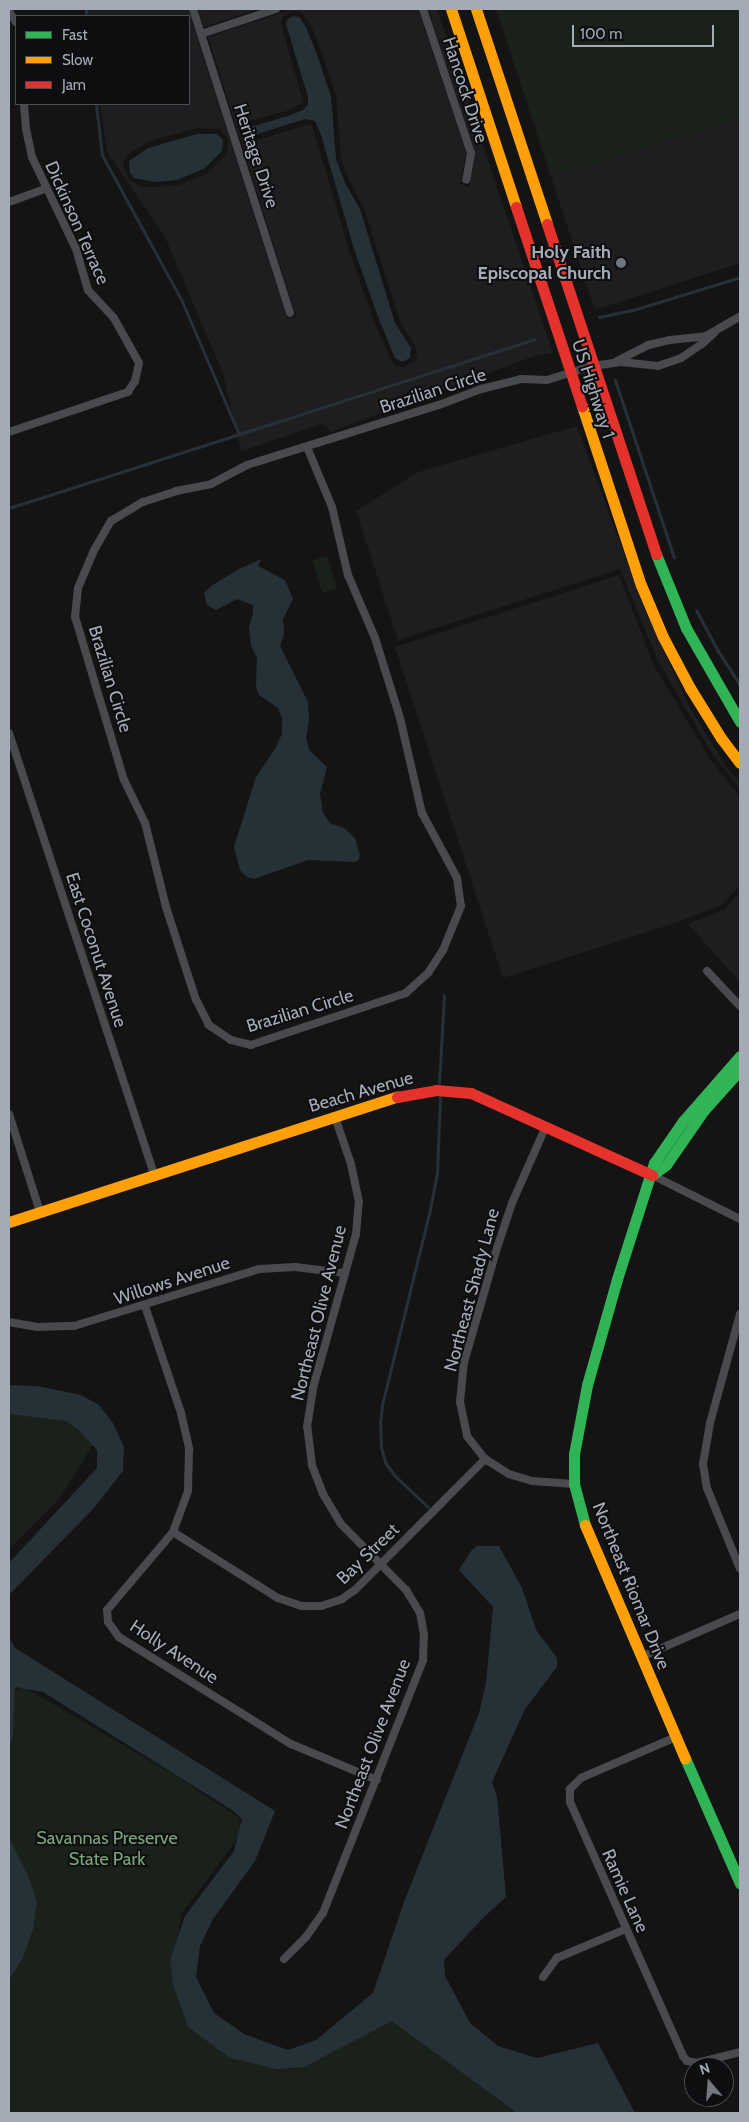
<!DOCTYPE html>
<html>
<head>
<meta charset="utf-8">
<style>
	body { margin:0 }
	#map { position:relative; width:749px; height:2122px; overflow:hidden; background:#141414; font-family:Cabin,sans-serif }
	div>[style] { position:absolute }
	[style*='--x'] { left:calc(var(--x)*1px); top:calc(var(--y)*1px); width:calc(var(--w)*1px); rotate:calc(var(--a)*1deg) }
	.built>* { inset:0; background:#1e1e20 }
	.green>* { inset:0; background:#1a211b; transform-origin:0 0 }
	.water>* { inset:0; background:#263137 }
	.stream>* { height:3px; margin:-1.5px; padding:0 1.5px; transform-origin:1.5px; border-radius:1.5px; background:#263137 }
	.street>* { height:8px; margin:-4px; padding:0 4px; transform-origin:4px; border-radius:4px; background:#484a4d }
	.fast>* { height:11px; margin:-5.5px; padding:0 5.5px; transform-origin:5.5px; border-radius:5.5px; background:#30b455 }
	.slow>* { height:11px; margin:-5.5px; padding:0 5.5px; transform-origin:5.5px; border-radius:5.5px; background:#ff9f0a }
	.jam>* { height:11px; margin:-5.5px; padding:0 5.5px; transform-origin:5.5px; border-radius:5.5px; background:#e5322d }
	.dots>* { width:14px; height:14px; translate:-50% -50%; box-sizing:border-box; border:2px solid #0e0e10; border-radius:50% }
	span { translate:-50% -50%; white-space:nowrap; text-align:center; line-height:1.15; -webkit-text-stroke:4px #0e0e10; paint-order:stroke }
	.street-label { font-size:18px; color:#a4abb7 }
	.poi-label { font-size:18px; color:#a4abb7; font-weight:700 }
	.right { translate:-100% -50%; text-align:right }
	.park-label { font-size:18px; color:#79a479 }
	.frame { position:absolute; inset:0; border:10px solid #a4abb7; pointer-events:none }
	.legend { position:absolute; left:15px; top:15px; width:175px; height:90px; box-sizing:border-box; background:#0e0e10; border:1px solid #4a4d53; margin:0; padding:6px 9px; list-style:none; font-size:15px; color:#a4abb7 }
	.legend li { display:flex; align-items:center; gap:10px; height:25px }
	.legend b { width:25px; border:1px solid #4a4d53 }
	.north { position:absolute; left:684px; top:2057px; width:50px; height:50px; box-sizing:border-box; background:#0e0e10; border:1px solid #4a4d53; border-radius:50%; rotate:342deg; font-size:14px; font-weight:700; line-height:20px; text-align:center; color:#a4abb7 }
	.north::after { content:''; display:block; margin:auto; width:18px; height:22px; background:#72767e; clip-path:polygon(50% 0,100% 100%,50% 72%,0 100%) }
	.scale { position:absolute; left:572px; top:25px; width:142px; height:22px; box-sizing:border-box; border:2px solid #a4abb7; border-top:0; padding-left:6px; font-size:15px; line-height:18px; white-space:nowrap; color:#a4abb7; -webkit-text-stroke:4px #0e0e10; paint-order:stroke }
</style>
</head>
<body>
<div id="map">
	<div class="built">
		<i style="clip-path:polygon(evenodd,87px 9px,188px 9px,287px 319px,296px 316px,208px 37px,294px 9px,418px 9px,466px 153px,460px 184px,469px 187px,475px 152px,428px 9px,437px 9px,553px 353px,534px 356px,330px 432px,327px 426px,322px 424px,241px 451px,223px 374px,165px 237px,107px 152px,100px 104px,189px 104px,189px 16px,88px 16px,87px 9px,293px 11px,301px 12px,311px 25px,324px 59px,336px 96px,341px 158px,349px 180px,364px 208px,400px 321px,415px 346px,417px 356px,415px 361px,404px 367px,397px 367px,391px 360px,373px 319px,349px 250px,312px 125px,306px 125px,248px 143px,244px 140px,239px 130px,240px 125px,245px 122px,287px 111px,303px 102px,281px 24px,283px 16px,293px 11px,87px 9px,197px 128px,219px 129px,228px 139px,227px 154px,208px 173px,179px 185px,156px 187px,142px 187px,130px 181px,123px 166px,125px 158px,130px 153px,147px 142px,197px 128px)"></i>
		<i style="clip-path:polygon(198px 9px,259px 9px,204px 27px)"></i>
		<i style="clip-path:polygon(740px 119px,740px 263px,595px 310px,551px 177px)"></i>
		<i style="clip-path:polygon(577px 426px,642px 603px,689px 706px,727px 768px,740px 783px,740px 789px,713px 755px,658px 661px,620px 569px,398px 640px,356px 511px,418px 472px)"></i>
		<i style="clip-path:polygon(619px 575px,653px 664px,709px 758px,740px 797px,740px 885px,722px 905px,678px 922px,503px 978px,395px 647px)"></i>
		<i style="clip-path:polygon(740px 893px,740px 982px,688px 924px,724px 910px)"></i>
	</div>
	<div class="green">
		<i style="clip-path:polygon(496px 9px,740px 9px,740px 119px,551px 177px)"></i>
		<i style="left:327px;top:556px;width:34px;height:15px;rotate:73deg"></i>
		<i style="clip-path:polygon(9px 1385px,100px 1433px,60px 1498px,9px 1549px)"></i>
		<i style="clip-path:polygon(22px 1686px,176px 1776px,238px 1817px,243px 1831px,182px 1913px,172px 1969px,237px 2055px,293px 2069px,394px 2017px,585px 2113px,9px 2113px,9px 1697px)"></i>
	</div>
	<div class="water">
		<i style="clip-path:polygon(293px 16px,299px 17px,306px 27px,319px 60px,331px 97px,336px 159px,345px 183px,360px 209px,395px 323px,411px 348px,410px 358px,402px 362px,395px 358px,378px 317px,354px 249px,321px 135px,315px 121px,305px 119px,248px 137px,244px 129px,288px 116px,303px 110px,308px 105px,308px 97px,286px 24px,287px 20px)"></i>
		<i style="clip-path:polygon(197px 134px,217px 134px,223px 140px,222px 151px,204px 169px,177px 180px,155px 182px,134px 178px,130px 173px,129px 161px,148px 148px)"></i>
		<i style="clip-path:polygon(261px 559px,258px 566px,285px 580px,293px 599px,283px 619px,284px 634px,280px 646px,308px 702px,309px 720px,306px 738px,309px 750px,327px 767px,320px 794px,323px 813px,330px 823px,344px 828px,355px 838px,360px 855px,358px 861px,353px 862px,308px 860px,254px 879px,247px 877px,240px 870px,234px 847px,256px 777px,275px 749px,282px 734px,282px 719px,278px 708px,259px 695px,256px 687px,257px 658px,251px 646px,249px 628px,253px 613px,253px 605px,237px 599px,216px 610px,207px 605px,204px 593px,211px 586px,239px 569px)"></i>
		<i style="clip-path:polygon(9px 1385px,37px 1386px,81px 1395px,99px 1405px,113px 1423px,124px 1447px,123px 1471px,93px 1509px,9px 1595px,9px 1563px,97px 1468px,97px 1450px,78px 1429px,66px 1421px,9px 1414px)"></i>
		<i style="clip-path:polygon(477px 1546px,499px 1546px,522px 1588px,536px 1630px,557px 1658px,557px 1667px,525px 1709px,492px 1782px,497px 1797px,506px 1897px,482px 1919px,444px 1960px,445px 1976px,470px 2023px,498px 2046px,537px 2058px,598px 2043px,635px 2113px,517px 2113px,392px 2021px,304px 2067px,277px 2069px,230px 2058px,188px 2027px,173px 1984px,170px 1960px,185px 1916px,234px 1851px,242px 1819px,232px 1810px,43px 1692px,15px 1687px,13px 1734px,9px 1748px,9px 1637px,15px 1648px,275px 1811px,255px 1861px,213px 1919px,200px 1946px,196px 1977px,214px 2013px,244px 2034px,288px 2050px,316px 2040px,373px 1993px,404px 1902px,479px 1713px,486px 1683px,493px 1607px,459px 1570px,471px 1551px)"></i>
		<i style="clip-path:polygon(9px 1838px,28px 1875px,37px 1902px,33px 1929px,23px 1957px,9px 1980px)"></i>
	</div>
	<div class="stream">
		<i style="--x:86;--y:9;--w:7;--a:90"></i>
		<i style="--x:96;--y:104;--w:51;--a:83.3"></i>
		<i style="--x:102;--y:155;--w:164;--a:61.3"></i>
		<i style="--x:181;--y:299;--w:147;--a:66.8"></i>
		<i style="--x:599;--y:317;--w:35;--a:-12"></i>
		<i style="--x:633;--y:310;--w:112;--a:-17.1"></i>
		<i style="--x:615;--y:380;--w:187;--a:71.6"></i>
		<i style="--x:9;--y:508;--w:552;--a:-17.81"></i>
		<i style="--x:696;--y:610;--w:47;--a:61.8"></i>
		<i style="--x:718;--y:651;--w:40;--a:57.1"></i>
		<i style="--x:439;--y:1083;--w:88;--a:-86.7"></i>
		<i style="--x:428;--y:1507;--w:45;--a:-136.8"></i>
		<i style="--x:395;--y:1476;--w:17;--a:-126"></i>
		<i style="--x:385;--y:1462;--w:16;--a:-105"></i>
		<i style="--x:381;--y:1447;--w:23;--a:-92"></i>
		<i style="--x:380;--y:1424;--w:19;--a:-84"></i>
		<i style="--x:382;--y:1405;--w:202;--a:-76.2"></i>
		<i style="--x:430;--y:1209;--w:38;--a:-79"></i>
		<i style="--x:437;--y:1172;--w:76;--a:-87.7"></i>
	</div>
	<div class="street">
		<i style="--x:193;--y:9;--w:319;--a:72.3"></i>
		<i style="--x:423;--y:9;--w:152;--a:71.6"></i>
		<i style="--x:471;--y:153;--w:27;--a:100"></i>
		<i style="--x:9;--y:11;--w:13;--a:58"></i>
		<i style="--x:201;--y:34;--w:79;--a:-18.4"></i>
		<i style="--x:9;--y:202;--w:38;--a:-20"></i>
		<i style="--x:617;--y:361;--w:35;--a:-27"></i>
		<i style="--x:648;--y:345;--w:23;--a:-13"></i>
		<i style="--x:670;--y:340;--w:36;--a:-6"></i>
		<i style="--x:706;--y:336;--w:39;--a:-30"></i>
		<i style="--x:9;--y:432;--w:126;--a:-18.6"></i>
		<i style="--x:128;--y:392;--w:13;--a:-58"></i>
		<i style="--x:135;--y:381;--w:18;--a:-77"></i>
		<i style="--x:139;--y:363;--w:51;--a:-119.1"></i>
		<i style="--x:114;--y:318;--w:38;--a:-133"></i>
		<i style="--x:88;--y:290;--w:43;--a:-106.3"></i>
		<i style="--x:76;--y:249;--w:102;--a:-115.6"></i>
		<i style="--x:32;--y:157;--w:30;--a:-102"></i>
		<i style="--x:26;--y:128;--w:24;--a:-95"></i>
		<i style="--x:307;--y:447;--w:65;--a:67.4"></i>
		<i style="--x:332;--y:507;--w:70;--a:76.8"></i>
		<i style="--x:348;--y:575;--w:69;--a:66.8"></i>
		<i style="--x:375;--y:638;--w:84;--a:72.6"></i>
		<i style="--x:400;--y:718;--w:98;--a:77"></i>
		<i style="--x:422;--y:813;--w:74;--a:61.7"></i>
		<i style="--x:457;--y:878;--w:28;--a:82"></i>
		<i style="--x:461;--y:906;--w:48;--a:112.2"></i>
		<i style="--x:443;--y:950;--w:27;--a:123"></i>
		<i style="--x:428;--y:973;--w:30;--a:138"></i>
		<i style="--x:406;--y:993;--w:163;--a:161.5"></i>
		<i style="--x:251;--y:1045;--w:21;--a:-166"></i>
		<i style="--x:231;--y:1040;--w:27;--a:-146"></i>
		<i style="--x:209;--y:1025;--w:28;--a:-117"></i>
		<i style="--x:196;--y:1000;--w:98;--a:-107.9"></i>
		<i style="--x:166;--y:907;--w:87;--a:-104"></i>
		<i style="--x:145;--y:823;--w:48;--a:-116"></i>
		<i style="--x:124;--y:780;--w:170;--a:-106.7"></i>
		<i style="--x:75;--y:617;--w:29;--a:-84"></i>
		<i style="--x:78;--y:588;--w:39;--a:-67"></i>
		<i style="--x:93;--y:552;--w:36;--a:-60"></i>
		<i style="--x:111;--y:521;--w:37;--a:-31"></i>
		<i style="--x:143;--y:502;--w:35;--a:-18"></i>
		<i style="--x:176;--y:491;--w:36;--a:-11"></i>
		<i style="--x:211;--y:484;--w:41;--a:-27.8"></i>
		<i style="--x:247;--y:465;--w:201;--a:-17.4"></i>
		<i style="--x:439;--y:405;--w:45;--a:-20.9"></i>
		<i style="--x:481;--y:389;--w:41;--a:-14"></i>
		<i style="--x:521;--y:379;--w:26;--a:2"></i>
		<i style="--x:547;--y:380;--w:47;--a:-17.3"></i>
		<i style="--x:592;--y:366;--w:29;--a:-8"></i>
		<i style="--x:621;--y:362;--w:37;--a:6"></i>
		<i style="--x:658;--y:366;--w:24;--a:-19"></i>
		<i style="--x:681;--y:358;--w:27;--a:-34"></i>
		<i style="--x:703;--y:343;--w:15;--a:-42"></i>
		<i style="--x:9;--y:733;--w:465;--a:71.8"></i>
		<i style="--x:707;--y:971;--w:48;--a:46.7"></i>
		<i style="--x:9;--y:1114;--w:103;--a:72.4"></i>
		<i style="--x:546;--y:1126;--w:84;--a:113.8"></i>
		<i style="--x:512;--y:1203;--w:47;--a:108.4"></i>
		<i style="--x:497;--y:1248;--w:119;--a:106.1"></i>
		<i style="--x:464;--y:1362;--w:40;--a:95.7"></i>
		<i style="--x:460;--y:1402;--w:35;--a:78"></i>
		<i style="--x:467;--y:1436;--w:29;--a:52"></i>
		<i style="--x:485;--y:1459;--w:28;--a:32"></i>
		<i style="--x:509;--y:1474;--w:24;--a:17"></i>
		<i style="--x:532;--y:1481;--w:42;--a:4.1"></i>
		<i style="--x:652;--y:1175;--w:98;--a:26.6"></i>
		<i style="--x:145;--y:1306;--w:113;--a:71.4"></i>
		<i style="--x:181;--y:1413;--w:37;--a:77"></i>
		<i style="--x:189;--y:1449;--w:42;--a:91.4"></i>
		<i style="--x:188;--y:1491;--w:44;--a:110.1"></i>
		<i style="--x:173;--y:1532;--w:102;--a:130.2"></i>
		<i style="--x:107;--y:1610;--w:12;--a:85"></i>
		<i style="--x:108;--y:1622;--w:19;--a:54"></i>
		<i style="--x:119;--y:1637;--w:203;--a:31.9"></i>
		<i style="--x:291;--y:1744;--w:93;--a:22.7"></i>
		<i style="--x:740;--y:1314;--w:113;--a:105.4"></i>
		<i style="--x:710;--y:1423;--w:42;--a:99.7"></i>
		<i style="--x:703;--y:1464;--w:24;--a:81"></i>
		<i style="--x:707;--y:1488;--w:87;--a:67.8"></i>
		<i style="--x:9;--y:1322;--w:29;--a:10"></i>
		<i style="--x:38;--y:1327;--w:36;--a:-2"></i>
		<i style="--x:74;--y:1326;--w:194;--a:-17.1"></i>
		<i style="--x:259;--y:1269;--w:36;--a:-3"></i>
		<i style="--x:295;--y:1267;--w:50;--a:6.8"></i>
		<i style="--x:173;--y:1532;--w:124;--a:32.2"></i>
		<i style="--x:278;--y:1598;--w:24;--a:19"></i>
		<i style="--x:301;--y:1606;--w:20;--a:0"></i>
		<i style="--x:321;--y:1606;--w:22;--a:-18"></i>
		<i style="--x:342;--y:1599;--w:16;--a:-35"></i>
		<i style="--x:355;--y:1590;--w:185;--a:-45.2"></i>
		<i style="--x:641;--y:1657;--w:108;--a:-23.5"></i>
		<i style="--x:676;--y:1737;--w:103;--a:156.7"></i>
		<i style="--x:581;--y:1778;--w:16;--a:135"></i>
		<i style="--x:570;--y:1789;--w:13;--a:90"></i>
		<i style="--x:570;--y:1802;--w:278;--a:66"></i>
		<i style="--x:683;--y:2056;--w:6;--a:51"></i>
		<i style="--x:687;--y:2061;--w:10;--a:11"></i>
		<i style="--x:697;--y:2063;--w:44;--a:-14.3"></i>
		<i style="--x:284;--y:1959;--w:31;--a:-45"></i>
		<i style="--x:306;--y:1937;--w:29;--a:-55"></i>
		<i style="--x:323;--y:1913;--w:272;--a:-68.4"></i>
		<i style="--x:423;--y:1660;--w:25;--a:-88"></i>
		<i style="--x:424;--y:1635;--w:22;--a:-100"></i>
		<i style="--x:420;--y:1613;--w:27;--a:-121"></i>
		<i style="--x:406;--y:1590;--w:93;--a:-134.6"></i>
		<i style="--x:341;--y:1524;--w:35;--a:-121"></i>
		<i style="--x:323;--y:1494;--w:31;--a:-111"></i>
		<i style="--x:312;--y:1465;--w:38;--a:-97"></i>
		<i style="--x:307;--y:1427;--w:39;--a:-81"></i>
		<i style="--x:313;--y:1388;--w:160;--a:-74.4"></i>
		<i style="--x:356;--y:1234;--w:32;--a:-85"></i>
		<i style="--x:359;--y:1202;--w:39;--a:-102"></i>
		<i style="--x:351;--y:1164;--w:50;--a:-108.8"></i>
		<i style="--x:543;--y:1977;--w:24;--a:-54"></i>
		<i style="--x:557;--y:1958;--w:75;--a:-22.8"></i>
	</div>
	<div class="fast">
		<i style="--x:656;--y:554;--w:80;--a:67.9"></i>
		<i style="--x:686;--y:628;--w:108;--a:60.1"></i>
		<i style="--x:652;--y:1175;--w:17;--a:-36"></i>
		<i style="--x:666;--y:1165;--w:67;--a:-55.4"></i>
		<i style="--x:704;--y:1110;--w:54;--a:-48"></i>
		<i style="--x:585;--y:1525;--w:42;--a:-105"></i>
		<i style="--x:574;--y:1484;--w:30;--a:-90"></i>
		<i style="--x:574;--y:1454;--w:70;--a:-79.3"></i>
		<i style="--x:587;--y:1385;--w:110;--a:-74.2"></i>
		<i style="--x:617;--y:1279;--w:122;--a:-72.3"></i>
		<i style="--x:654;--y:1163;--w:51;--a:-55.4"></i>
		<i style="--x:683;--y:1121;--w:86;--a:-48.8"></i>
		<i style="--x:685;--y:1758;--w:137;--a:66.3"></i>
	</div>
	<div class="slow">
		<i style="--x:451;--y:9;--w:208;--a:71.8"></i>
		<i style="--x:476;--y:9;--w:226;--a:71.7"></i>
		<i style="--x:582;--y:406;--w:188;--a:71.8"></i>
		<i style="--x:641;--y:585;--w:56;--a:67.1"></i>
		<i style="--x:663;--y:637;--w:58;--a:62.1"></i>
		<i style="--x:690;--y:688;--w:59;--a:58.2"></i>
		<i style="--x:721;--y:738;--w:31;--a:53"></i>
		<i style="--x:9;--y:1222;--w:408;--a:-17.9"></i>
		<i style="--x:585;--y:1525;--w:254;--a:66.8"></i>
	</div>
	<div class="jam">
		<i style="--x:516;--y:207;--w:210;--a:71.7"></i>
		<i style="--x:547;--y:224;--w:348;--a:71.7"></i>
		<i style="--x:397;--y:1097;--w:40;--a:-10"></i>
		<i style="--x:436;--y:1090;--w:35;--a:5"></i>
		<i style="--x:471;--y:1093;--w:199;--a:24.4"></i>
	</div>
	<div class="dots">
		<i style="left:621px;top:263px;background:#72767e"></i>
	</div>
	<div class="street-label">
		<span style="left:465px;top:90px;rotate:72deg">Hancock Drive</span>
		<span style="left:256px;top:156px;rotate:72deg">Heritage Drive</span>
		<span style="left:77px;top:223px;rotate:66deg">Dickinson Terrace</span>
		<span style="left:593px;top:389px;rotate:72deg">US Highway 1</span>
		<span style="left:433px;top:391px;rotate:-18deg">Brazilian Circle</span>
		<span style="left:110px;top:679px;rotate:73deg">Brazilian Circle</span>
		<span style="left:96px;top:950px;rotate:72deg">East Coconut Avenue</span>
		<span style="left:300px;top:1011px;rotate:-17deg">Brazilian Circle</span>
		<span style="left:361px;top:1092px;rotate:-16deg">Beach Avenue</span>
		<span style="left:172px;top:1281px;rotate:-18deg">Willows Avenue</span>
		<span style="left:472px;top:1290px;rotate:-75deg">Northeast Shady Lane</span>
		<span style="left:319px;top:1313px;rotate:-76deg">Northeast Olive Avenue</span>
		<span style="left:368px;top:1554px;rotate:-44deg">Bay Street</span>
		<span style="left:631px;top:1586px;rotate:68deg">Northeast Riomar Drive</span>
		<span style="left:174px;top:1652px;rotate:33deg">Holly Avenue</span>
		<span style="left:373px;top:1744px;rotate:-69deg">Northeast Olive Avenue</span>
		<span style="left:625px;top:1891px;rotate:66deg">Ramie Lane</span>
	</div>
	<div class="poi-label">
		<span class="right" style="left:611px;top:263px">Holy Faith<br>Episcopal Church</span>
	</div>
	<div class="park-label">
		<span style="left:107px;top:1849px">Savannas Preserve<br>State Park</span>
	</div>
	<div class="frame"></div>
	<ul class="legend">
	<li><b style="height:6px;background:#30b455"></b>Fast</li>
	<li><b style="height:6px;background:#ff9f0a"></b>Slow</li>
	<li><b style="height:6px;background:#e5322d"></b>Jam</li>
	</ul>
	<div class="north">N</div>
	<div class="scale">100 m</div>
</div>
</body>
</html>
